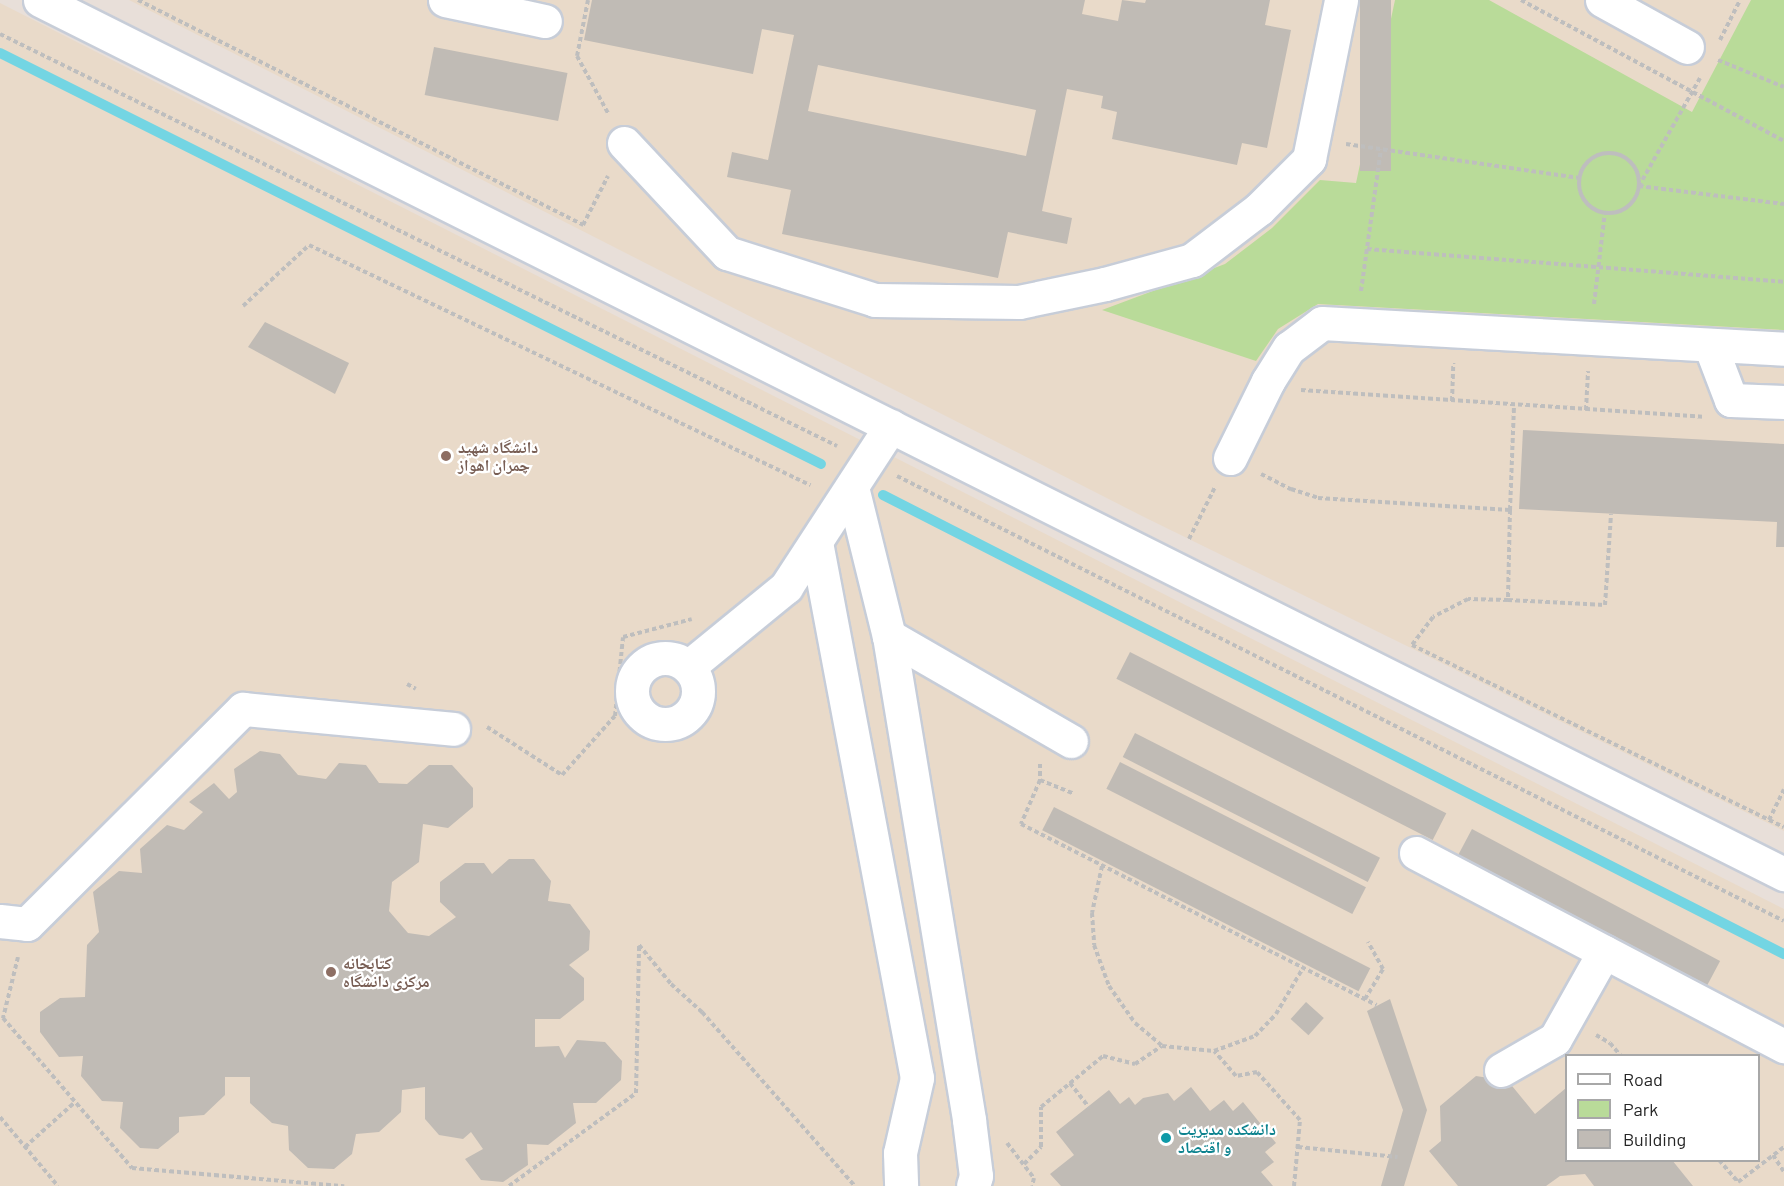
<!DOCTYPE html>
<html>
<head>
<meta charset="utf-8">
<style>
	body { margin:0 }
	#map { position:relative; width:1784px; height:1186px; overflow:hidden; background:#e8dfd9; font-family:Barlow,"Noto Naskh Arabic",sans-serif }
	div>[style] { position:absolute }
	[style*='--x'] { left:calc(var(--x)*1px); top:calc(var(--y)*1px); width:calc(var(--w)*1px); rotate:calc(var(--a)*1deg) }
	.education>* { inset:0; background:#e9dac9 }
	.green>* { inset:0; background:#b9db99 }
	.stream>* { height:10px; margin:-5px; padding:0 5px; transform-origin:5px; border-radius:5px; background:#73d5e3 }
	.building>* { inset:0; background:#c0bbb5; transform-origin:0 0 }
	.path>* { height:4px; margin-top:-2px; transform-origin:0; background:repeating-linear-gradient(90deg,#bebebe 0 4.5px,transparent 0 7.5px) }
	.path>.ring { margin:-2px; padding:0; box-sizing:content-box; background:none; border:4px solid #bebebe; border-radius:50% }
	.roads { filter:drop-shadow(2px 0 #c7cdd8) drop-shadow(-2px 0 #c7cdd8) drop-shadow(0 2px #c7cdd8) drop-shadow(0 -2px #c7cdd8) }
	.minor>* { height:33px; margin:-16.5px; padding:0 16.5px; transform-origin:16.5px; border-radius:16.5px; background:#fff }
	.minor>.ring { margin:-16.5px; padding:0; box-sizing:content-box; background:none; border:33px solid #fff; border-radius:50% }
	.dots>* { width:16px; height:16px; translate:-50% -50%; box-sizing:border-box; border:3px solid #fff; border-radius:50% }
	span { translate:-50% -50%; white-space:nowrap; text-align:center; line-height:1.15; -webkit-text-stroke:4.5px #fff; paint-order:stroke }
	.education-label { font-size:16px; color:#785e54; font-weight:700 }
	.left { translate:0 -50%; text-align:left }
	.culture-label { font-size:16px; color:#0d838f; font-weight:700 }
	.legend { position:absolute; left:1565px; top:1054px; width:195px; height:108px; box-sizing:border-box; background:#fff; border:2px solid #a8a8a8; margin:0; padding:8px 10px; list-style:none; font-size:18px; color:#262626 }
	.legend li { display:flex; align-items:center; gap:12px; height:30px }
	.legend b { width:30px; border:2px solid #a8a8a8 }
</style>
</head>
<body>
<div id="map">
	<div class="education">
		<i style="clip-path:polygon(129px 0,1784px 0,1784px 831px,1142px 516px)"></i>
		<i style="clip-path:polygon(evenodd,0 3px,1784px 909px,1784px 1186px,0 1186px,0 3px,1566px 1056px,1758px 1056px,1758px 1160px,1566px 1160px,1566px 1056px)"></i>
	</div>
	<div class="green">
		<i style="clip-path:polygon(1395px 0,1489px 0,1692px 112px,1751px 0,1784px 0,1784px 330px,1318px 304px,1278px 329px,1256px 361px,1102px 310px,1225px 264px,1272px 228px,1320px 180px,1356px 183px)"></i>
	</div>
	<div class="stream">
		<i style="--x:0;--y:53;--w:918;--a:26.59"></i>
		<i style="--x:883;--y:495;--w:1011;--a:27"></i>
	</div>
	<div class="building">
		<i style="clip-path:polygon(evenodd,592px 0,1085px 0,1082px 14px,1118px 21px,1122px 0,1145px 3px,1146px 0,1270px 0,1265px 25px,1291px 30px,1267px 148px,1242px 143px,1237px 165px,1112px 139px,1117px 112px,1101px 108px,1103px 96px,1067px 89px,1042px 211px,1072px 218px,1067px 244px,1008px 232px,998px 278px,782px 234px,791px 190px,727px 177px,732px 152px,768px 160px,794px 35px,762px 29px,753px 74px,584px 40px,592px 0,818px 65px,1036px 110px,1026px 156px,808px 111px,818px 65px)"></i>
		<i style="left:1360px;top:0;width:31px;height:171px"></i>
		<i style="left:434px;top:47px;width:136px;height:49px;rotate:11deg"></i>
		<i style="clip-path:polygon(265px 322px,349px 363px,335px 394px,248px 347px)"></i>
		<i style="clip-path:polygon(1523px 430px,1784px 444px,1784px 547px,1776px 547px,1777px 522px,1519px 509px)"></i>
		<i style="left:1130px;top:652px;width:355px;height:30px;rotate:27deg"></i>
		<i style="left:1135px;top:733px;width:275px;height:27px;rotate:27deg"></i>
		<i style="clip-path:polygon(260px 751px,280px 754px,298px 775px,326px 779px,339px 763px,366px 765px,379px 783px,407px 784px,429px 765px,452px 765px,473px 788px,473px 807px,448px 828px,423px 824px,419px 862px,392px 882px,389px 911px,408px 933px,429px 936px,456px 917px,440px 902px,440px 882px,465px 863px,484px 863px,492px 874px,509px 859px,534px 859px,551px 881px,548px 901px,570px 904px,590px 931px,589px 950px,569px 965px,584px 978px,584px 1000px,560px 1019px,535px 1019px,535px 1047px,559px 1046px,565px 1058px,577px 1040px,605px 1042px,622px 1061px,621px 1080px,596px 1103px,573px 1103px,576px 1123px,548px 1145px,527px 1144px,528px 1165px,503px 1182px,481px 1180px,465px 1159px,483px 1149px,471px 1132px,463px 1139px,439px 1135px,425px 1119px,425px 1087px,402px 1090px,401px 1112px,379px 1132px,356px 1134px,352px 1154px,334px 1169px,308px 1168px,289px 1150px,288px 1126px,272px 1123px,250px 1103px,250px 1077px,225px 1077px,225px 1095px,204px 1115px,179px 1117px,179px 1132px,158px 1149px,140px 1148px,120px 1128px,123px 1102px,102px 1101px,81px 1076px,83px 1056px,59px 1057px,40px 1032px,40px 1012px,60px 998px,85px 997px,87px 945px,99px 932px,93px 892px,119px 871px,142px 873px,140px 849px,167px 825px,184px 830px,203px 812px,189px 802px,214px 783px,229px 799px,237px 792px,234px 769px)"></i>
		<i style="left:1120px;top:762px;width:276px;height:30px;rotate:27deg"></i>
		<i style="left:1054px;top:807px;width:355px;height:26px;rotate:27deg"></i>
		<i style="left:1472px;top:829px;width:281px;height:30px;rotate:28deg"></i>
		<i style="clip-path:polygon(1390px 999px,1427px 1110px,1404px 1186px,1381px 1186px,1403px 1110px,1367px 1011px)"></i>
		<i style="left:1306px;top:1002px;width:24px;height:23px;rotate:42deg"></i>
		<i style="clip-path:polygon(1476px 1076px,1508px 1081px,1535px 1114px,1566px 1088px,1566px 1160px,1672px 1160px,1693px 1186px,1594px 1186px,1585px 1174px,1560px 1176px,1546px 1186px,1458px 1186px,1429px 1151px,1441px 1141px,1440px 1106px)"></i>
		<i style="clip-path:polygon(1191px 1087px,1210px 1111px,1224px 1100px,1233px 1111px,1243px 1102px,1276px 1143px,1265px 1152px,1274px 1162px,1261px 1172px,1273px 1186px,1061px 1186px,1050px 1174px,1074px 1155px,1056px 1132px,1109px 1090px,1120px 1104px,1129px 1097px,1135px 1105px,1143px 1098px,1168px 1093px,1174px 1101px)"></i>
	</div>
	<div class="path">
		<i style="--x:138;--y:0;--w:499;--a:26.8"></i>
		<i style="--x:583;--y:225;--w:55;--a:-63"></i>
		<i style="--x:588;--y:0;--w:57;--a:101.1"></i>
		<i style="--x:577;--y:56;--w:65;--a:61.5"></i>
		<i style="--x:1521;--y:0;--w:298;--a:28.2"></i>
		<i style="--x:0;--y:34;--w:933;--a:26.21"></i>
		<i style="--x:1720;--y:40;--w:45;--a:-63.4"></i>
		<i style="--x:1718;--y:60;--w:71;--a:22.2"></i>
		<i style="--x:1700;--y:78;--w:124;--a:119.5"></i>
		<i style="--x:1639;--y:186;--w:146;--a:7.1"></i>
		<i style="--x:1346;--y:144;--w:236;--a:8.3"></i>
		<i class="ring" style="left:1579px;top:153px;width:56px;height:56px"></i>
		<i style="--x:1367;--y:249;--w:418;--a:4.5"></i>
		<i style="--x:1361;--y:291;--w:143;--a:-82"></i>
		<i style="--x:1594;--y:304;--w:93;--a:-83.2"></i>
		<i style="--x:243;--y:306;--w:90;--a:-42.7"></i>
		<i style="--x:309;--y:245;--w:556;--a:25.6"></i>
		<i style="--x:1301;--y:390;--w:403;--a:3.8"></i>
		<i style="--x:1452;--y:401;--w:38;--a:-88"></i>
		<i style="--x:1586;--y:410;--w:39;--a:-87"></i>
		<i style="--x:1261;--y:474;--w:34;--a:27"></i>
		<i style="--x:1291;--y:489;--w:28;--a:18"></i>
		<i style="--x:1318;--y:498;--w:192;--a:3.6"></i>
		<i style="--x:1510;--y:510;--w:105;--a:-87.8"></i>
		<i style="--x:897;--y:476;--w:992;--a:26.64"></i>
		<i style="--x:1510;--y:510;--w:90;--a:91.3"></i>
		<i style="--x:1508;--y:600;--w:97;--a:3"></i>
		<i style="--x:1605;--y:605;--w:91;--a:-86.2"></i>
		<i style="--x:1189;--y:539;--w:58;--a:-63.4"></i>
		<i style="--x:1508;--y:600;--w:40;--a:-178.6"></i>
		<i style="--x:1468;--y:599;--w:39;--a:153"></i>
		<i style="--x:1433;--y:617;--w:35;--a:127"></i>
		<i style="--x:1412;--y:645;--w:414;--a:26.1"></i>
		<i style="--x:407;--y:684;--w:10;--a:29"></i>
		<i style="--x:487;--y:727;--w:89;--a:32.6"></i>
		<i style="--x:562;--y:775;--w:79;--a:-48.1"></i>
		<i style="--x:615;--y:716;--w:79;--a:-84.2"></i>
		<i style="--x:623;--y:637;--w:71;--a:-14.6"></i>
		<i style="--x:1040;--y:764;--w:16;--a:90"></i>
		<i style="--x:1040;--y:780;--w:48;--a:113.4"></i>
		<i style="--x:1021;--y:824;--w:399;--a:27"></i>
		<i style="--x:1040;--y:780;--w:37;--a:22"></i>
		<i style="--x:1769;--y:820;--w:34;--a:-64"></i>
		<i style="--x:1102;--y:866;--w:48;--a:102"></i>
		<i style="--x:1092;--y:913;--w:32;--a:86"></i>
		<i style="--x:1094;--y:945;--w:44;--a:69.9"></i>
		<i style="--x:1109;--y:986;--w:45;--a:54.9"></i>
		<i style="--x:1135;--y:1023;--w:35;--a:40"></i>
		<i style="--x:1162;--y:1046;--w:52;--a:5.5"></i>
		<i style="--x:639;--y:945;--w:50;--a:50.6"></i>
		<i style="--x:671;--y:984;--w:42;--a:42.1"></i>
		<i style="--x:702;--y:1012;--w:232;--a:48.7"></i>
		<i style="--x:18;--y:957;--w:63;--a:103.8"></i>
		<i style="--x:3;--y:1018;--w:198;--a:49.3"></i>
		<i style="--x:132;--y:1168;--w:213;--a:4.9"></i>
		<i style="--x:1365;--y:999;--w:35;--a:-59"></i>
		<i style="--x:1383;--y:969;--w:31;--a:-119"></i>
		<i style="--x:1596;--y:1035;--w:16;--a:30"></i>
		<i style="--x:1610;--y:1043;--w:17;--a:50"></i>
		<i style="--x:1070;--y:1083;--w:31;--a:52"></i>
		<i style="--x:0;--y:1117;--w:90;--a:50"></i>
		<i style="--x:1007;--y:1143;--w:44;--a:52.4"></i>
		<i style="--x:1034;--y:1178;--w:8;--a:104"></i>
		<i style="--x:25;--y:1147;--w:67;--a:-42"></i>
		<i style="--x:1298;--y:1147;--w:100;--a:5.7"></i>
		<i style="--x:1773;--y:1155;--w:20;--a:57"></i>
		<i style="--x:1719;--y:1160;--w:29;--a:49"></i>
		<i style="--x:1738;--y:1182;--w:58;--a:-37.3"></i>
		<i style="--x:1024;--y:1164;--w:24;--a:-45"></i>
		<i style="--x:1041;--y:1147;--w:40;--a:-90"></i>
		<i style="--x:1041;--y:1107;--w:80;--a:-39.4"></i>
		<i style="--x:1103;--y:1056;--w:33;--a:14"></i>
		<i style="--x:1135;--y:1064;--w:32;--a:-34"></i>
		<i style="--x:509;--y:1186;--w:157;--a:-36.2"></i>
		<i style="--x:636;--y:1093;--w:147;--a:-88.8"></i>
		<i style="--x:1294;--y:1186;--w:66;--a:-84.8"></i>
		<i style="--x:1300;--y:1120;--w:64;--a:-131.9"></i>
		<i style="--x:1257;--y:1072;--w:21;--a:169"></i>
		<i style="--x:1236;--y:1076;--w:33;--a:-131"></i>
		<i style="--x:1214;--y:1051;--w:44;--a:-20.1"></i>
		<i style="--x:1255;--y:1036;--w:30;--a:-46"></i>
		<i style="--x:1276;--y:1014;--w:53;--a:-59.6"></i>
	</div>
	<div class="roads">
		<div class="minor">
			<i style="--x:40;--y:0;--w:1951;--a:26.62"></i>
			<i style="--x:445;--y:0;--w:102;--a:11.9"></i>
			<i style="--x:1602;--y:0;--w:97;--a:28.9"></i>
			<i style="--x:624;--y:143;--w:151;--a:46.9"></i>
			<i style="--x:727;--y:253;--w:155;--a:17.6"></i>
			<i style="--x:875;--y:300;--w:144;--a:0.8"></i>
			<i style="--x:1019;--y:302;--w:88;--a:-11.8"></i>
			<i style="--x:1105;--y:284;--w:90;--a:-15.4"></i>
			<i style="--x:1192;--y:260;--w:84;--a:-37.3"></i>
			<i style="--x:1259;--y:209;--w:71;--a:-45"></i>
			<i style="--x:1309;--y:159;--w:162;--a:-78.6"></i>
			<i style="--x:1710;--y:345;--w:59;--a:69.1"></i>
			<i style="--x:1731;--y:400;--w:53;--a:2.2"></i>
			<i style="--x:1230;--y:458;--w:86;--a:-63.7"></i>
			<i style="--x:1268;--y:381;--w:39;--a:-58"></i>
			<i style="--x:1289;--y:348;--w:41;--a:-37.1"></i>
			<i style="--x:1322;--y:323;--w:463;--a:3.2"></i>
			<i style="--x:852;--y:487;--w:154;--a:76.1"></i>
			<i style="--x:889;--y:636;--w:491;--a:80.6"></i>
			<i style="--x:969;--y:1120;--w:56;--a:82.9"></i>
			<i style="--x:976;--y:1176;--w:10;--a:107"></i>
			<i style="--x:816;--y:542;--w:545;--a:79.33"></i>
			<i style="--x:917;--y:1078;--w:77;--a:102.8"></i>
			<i style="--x:900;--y:1153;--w:33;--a:88"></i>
			<i style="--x:889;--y:636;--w:210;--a:30"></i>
			<i class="ring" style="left:632px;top:658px;width:33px;height:33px"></i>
			<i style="--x:688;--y:667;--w:127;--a:-39.2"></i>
			<i style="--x:786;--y:587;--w:192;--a:-56.9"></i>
			<i style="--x:1416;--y:853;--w:416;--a:27.7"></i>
			<i style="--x:0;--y:921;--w:27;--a:6"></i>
			<i style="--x:27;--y:924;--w:305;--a:-44.9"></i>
			<i style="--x:243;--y:709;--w:211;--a:5.4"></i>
			<i style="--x:1501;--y:1070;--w:62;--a:-29.9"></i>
			<i style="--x:1555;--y:1039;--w:100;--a:-60.6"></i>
		</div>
	</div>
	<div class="dots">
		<i style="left:446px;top:456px;background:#8d6e63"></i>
		<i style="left:331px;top:972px;background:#8d6e63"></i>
		<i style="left:1166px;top:1138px;background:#0f9aa8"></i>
	</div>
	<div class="education-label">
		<span class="left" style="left:458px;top:456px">دانشگاه شهید<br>چمران اهواز</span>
		<span class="left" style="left:343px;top:972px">کتابخانه<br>مرکزی دانشگاه</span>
	</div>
	<div class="culture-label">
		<span class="left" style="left:1178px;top:1138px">دانشکده مدیریت<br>و اقتصاد</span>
	</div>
	<ul class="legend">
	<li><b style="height:8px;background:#fff"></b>Road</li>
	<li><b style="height:16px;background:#b9db99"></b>Park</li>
	<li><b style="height:16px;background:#c0bbb5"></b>Building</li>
	</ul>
</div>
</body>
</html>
